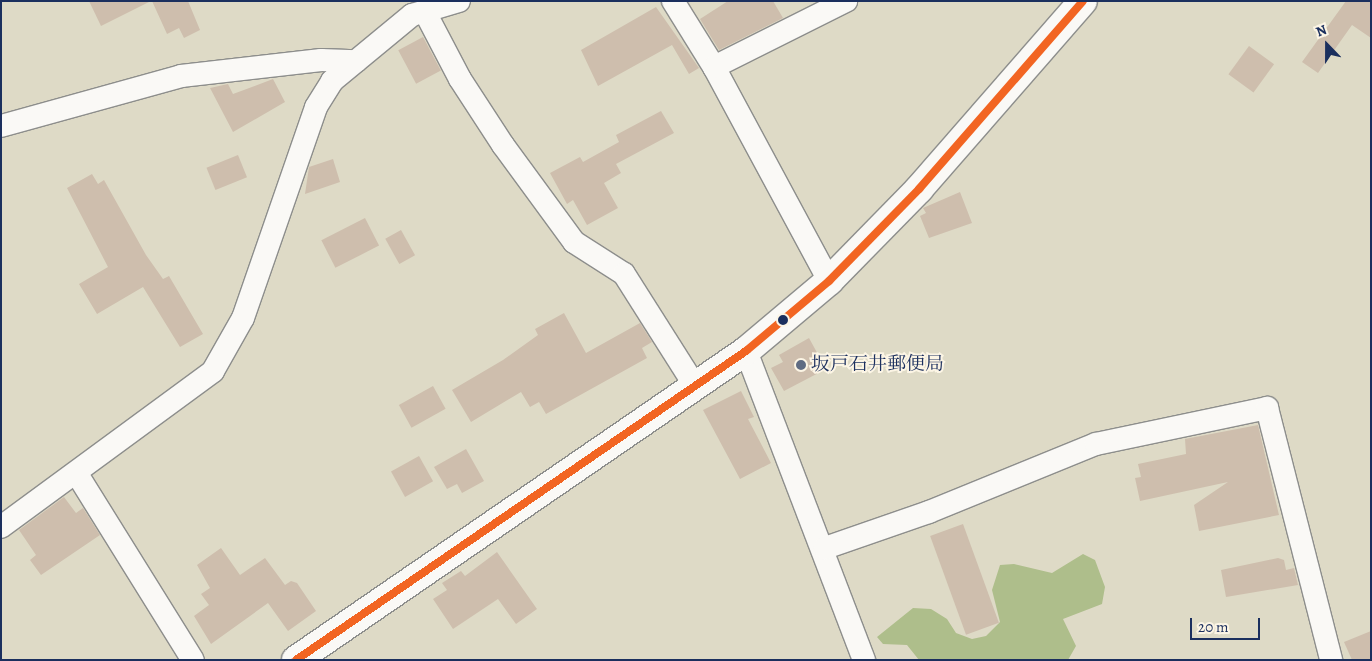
<!DOCTYPE html>
<html>
<head>
<meta charset="utf-8">
<style>
	body { margin:0 }
	#map { position:relative; width:1372px; height:661px; overflow:hidden; background:#dedac6; font-family:Alegreya,"Noto Serif JP",serif }
	div>[style] { position:absolute }
	[style*='--x'] { left:calc(var(--x)*1px); top:calc(var(--y)*1px); width:calc(var(--w)*1px); rotate:calc(var(--a)*1deg) }
	.forest>* { inset:0; background:#aebe8b }
	.building>* { inset:0; background:#cebead; transform-origin:0 0 }
	.roads { filter:drop-shadow(1px 0 #8d8e8c) drop-shadow(-1px 0 #8d8e8c) drop-shadow(0 1px #8d8e8c) drop-shadow(0 -1px #8d8e8c) }
	.street>* { height:22px; margin:-11px; padding:0 11px; transform-origin:11px; border-radius:11px; background:#faf9f6 }
	.primary>* { height:28px; margin:-14px; padding:0 14px; transform-origin:14px; border-radius:14px; background:#faf9f6 }
	.bus-1>* { height:8px; margin:-4px; padding:0 4px; transform-origin:4px; border-radius:4px; background:#f26522 }
	.dots>* { width:14px; height:14px; translate:-50% -50%; box-sizing:border-box; border:2px solid #fcf5e5; border-radius:50% }
	span { translate:-50% -50%; white-space:nowrap; text-align:center; line-height:1.15; -webkit-text-stroke:4px #fcf5e5; paint-order:stroke }
	.poi-label { font-size:19px; color:#1b2f5e }
	.left { translate:0 -50%; text-align:left }
	.frame { position:absolute; inset:0; border:2px solid #1b2f5e; pointer-events:none }
	.north { position:absolute; left:1302px; top:20px; width:50px; height:50px; -webkit-text-stroke:4px #fcf5e5; paint-order:stroke; rotate:338deg; font-size:14px; font-weight:700; line-height:20px; text-align:center; color:#1b2f5e }
	.north::after { content:''; display:block; margin:auto; width:18px; height:22px; background:#1b2f5e; clip-path:polygon(50% 0,100% 100%,50% 72%,0 100%) }
	.scale { position:absolute; left:1190px; top:618px; width:70px; height:22px; box-sizing:border-box; border:2px solid #1b2f5e; border-top:0; padding-left:6px; font-size:15px; line-height:18px; white-space:nowrap; color:#1b2f5e; -webkit-text-stroke:4px #fcf5e5; paint-order:stroke }
</style>
</head>
<body>
<div id="map">
	<div class="forest">
		<i style="clip-path:polygon(1083px 554px,1095px 560px,1105px 587px,1102px 604px,1063px 619px,1076px 646px,1068px 660px,919px 660px,907px 645px,883px 644px,877px 637px,913px 608px,931px 609px,947px 619px,956px 633px,972px 639px,986px 636px,1000px 622px,992px 590px,1000px 565px,1014px 564px,1052px 573px)"></i>
	</div>
	<div class="building">
		<i style="clip-path:polygon(89px 1px,151px 1px,101px 26px)"></i>
		<i style="clip-path:polygon(152px 1px,188px 1px,200px 30px,184px 38px,179px 28px,167px 34px)"></i>
		<i style="clip-path:polygon(728px 1px,773px 1px,783px 18px,719px 50px,700px 19px)"></i>
		<i style="clip-path:polygon(1346px 1px,1371px 1px,1371px 38px,1352px 25px,1318px 73px,1302px 62px)"></i>
		<i style="clip-path:polygon(656px 7px,699px 68px,689px 74px,672px 45px,598px 86px,581px 50px)"></i>
		<i style="left:423px;top:37px;width:38px;height:28px;rotate:62deg"></i>
		<i style="left:1249px;top:46px;width:31px;height:35px;rotate:36deg"></i>
		<i style="clip-path:polygon(273px 79px,285px 102px,233px 132px,210px 88px,228px 84px,233px 94px)"></i>
		<i style="clip-path:polygon(661px 111px,674px 133px,616px 164px,621px 173px,604px 183px,618px 208px,587px 225px,573px 200px,567px 204px,550px 173px,580px 157px,583px 162px,619px 142px,616px 135px)"></i>
		<i style="left:238px;top:155px;width:24px;height:34px;rotate:68deg"></i>
		<i style="clip-path:polygon(333px 159px,340px 182px,305px 194px,309px 167px)"></i>
		<i style="clip-path:polygon(92px 174px,98px 184px,104px 180px,146px 255px,163px 279px,169px 276px,203px 334px,180px 347px,143px 287px,97px 314px,79px 284px,108px 267px,67px 188px)"></i>
		<i style="clip-path:polygon(960px 192px,972px 223px,929px 238px,920px 216px,926px 213px,923px 208px)"></i>
		<i style="left:365px;top:218px;width:31px;height:49px;rotate:63deg"></i>
		<i style="left:401px;top:230px;width:29px;height:18px;rotate:61deg"></i>
		<i style="clip-path:polygon(564px 313px,586px 353px,640px 323px,652px 342px,642px 348px,647px 358px,546px 414px,539px 402px,530px 407px,521px 392px,471px 422px,452px 390px,503px 360px,538px 335px,535px 329px)"></i>
		<i style="clip-path:polygon(809px 338px,826px 369px,784px 391px,771px 368px,783px 362px,779px 355px)"></i>
		<i style="left:433px;top:386px;width:26px;height:39px;rotate:61deg"></i>
		<i style="clip-path:polygon(741px 391px,754px 417px,748px 419px,771px 463px,740px 479px,703px 410px)"></i>
		<i style="clip-path:polygon(1258px 425px,1279px 515px,1199px 531px,1194px 505px,1228px 482px,1140px 501px,1135px 478px,1141px 477px,1138px 464px,1186px 454px,1185px 439px)"></i>
		<i style="clip-path:polygon(466px 449px,484px 481px,462px 493px,457px 484px,447px 489px,434px 467px)"></i>
		<i style="left:419px;top:456px;width:29px;height:32px;rotate:61deg"></i>
		<i style="clip-path:polygon(64px 497px,76px 513px,83px 508px,100px 535px,41px 575px,30px 560px,36px 555px,19px 530px)"></i>
		<i style="left:963px;top:524px;width:105px;height:35px;rotate:70deg"></i>
		<i style="clip-path:polygon(221px 548px,240px 575px,265px 558px,285px 585px,291px 581px,297px 583px,316px 611px,288px 631px,268px 603px,211px 644px,194px 616px,209px 605px,201px 594px,210px 588px,197px 565px)"></i>
		<i style="clip-path:polygon(497px 552px,537px 609px,516px 624px,498px 599px,453px 629px,433px 599px,447px 590px,442px 583px,461px 571px,465px 576px)"></i>
		<i style="clip-path:polygon(1278px 558px,1284px 560px,1286px 570px,1294px 568px,1298px 585px,1226px 597px,1221px 570px)"></i>
		<i style="clip-path:polygon(1371px 631px,1371px 660px,1352px 660px,1344px 642px)"></i>
	</div>
	<div class="roads">
		<div class="street">
			<i style="--x:673;--y:1;--w:78;--a:58.2"></i>
			<i style="--x:714;--y:67;--w:243;--a:61.7"></i>
			<i style="--x:426;--y:14;--w:73;--a:62.4"></i>
			<i style="--x:460;--y:79;--w:79;--a:56.9"></i>
			<i style="--x:503;--y:145;--w:120;--a:53.8"></i>
			<i style="--x:574;--y:242;--w:59;--a:32.6"></i>
			<i style="--x:624;--y:274;--w:133;--a:57.6"></i>
			<i style="--x:714;--y:67;--w:148;--a:-26.6"></i>
			<i style="--x:1;--y:126;--w:187;--a:-15.5"></i>
			<i style="--x:181;--y:76;--w:141;--a:-6.5"></i>
			<i style="--x:321;--y:60;--w:35;--a:2"></i>
			<i style="--x:746;--y:351;--w:331;--a:69.1"></i>
			<i style="--x:77;--y:474;--w:219;--a:58.1"></i>
			<i style="--x:1;--y:527;--w:263;--a:-36.3"></i>
			<i style="--x:213;--y:371;--w:61;--a:-60.5"></i>
			<i style="--x:243;--y:318;--w:223;--a:-70.9"></i>
			<i style="--x:316;--y:107;--w:31;--a:-58"></i>
			<i style="--x:332;--y:81;--w:104;--a:-39.5"></i>
			<i style="--x:412;--y:15;--w:49;--a:-16.6"></i>
			<i style="--x:825;--y:548;--w:110;--a:-19.1"></i>
			<i style="--x:929;--y:512;--w:180;--a:-22.2"></i>
			<i style="--x:1096;--y:444;--w:175;--a:-11.9"></i>
			<i style="--x:1267;--y:408;--w:260;--a:75.7"></i>
		</div>
		<div class="primary">
			<i style="--x:296;--y:660;--w:546;--a:-34.48"></i>
			<i style="--x:746;--y:351;--w:109;--a:-40.1"></i>
			<i style="--x:829;--y:281;--w:129;--a:-45.6"></i>
			<i style="--x:919;--y:189;--w:249;--a:-48.9"></i>
		</div>
	</div>
	<div class="bus-1">
		<i style="--x:296;--y:660;--w:546;--a:-34.48"></i>
		<i style="--x:746;--y:351;--w:109;--a:-40.1"></i>
		<i style="--x:829;--y:281;--w:129;--a:-45.6"></i>
		<i style="--x:919;--y:189;--w:249;--a:-48.9"></i>
	</div>
	<div class="dots">
		<i style="left:783px;top:320px;background:#1b2f5e"></i>
		<i style="left:801px;top:365px;background:#5f6b82"></i>
	</div>
	<div class="poi-label">
		<span class="left" style="left:811px;top:365px">坂戸石井郵便局</span>
	</div>
	<div class="frame"></div>
	<div class="north">N</div>
	<div class="scale">20 m</div>
</div>
</body>
</html>
